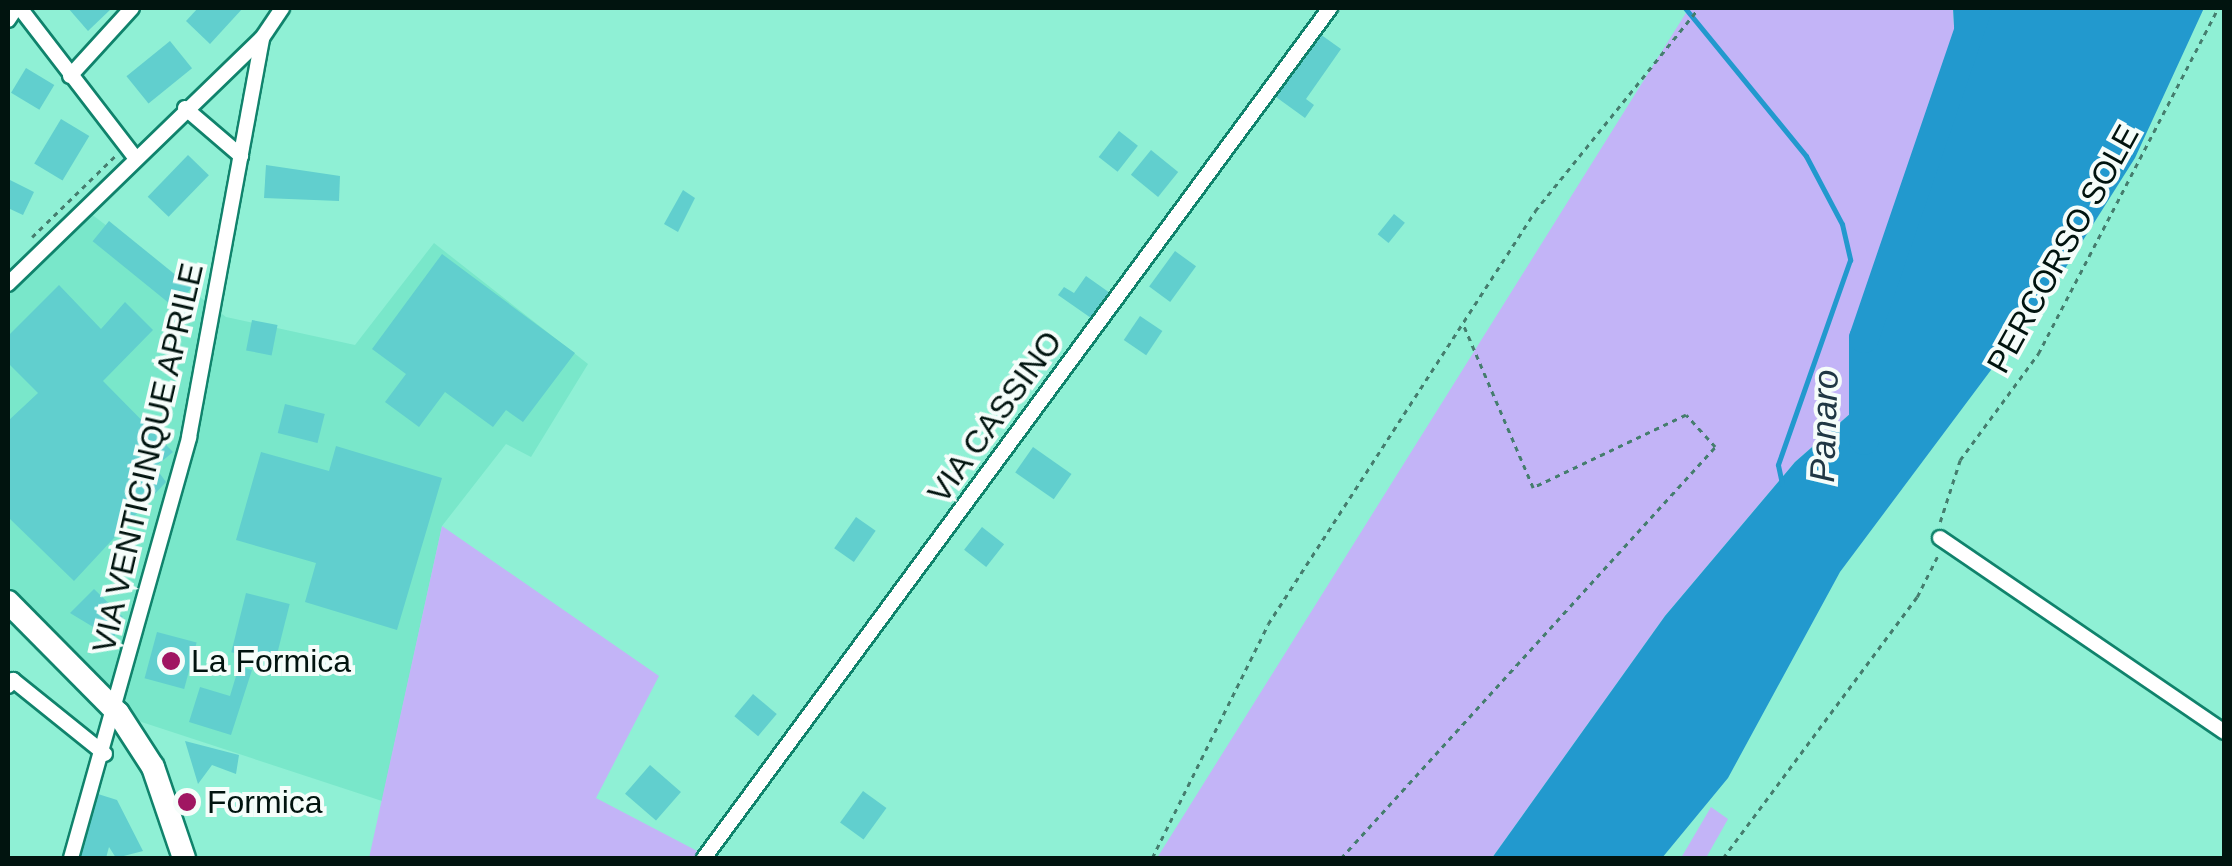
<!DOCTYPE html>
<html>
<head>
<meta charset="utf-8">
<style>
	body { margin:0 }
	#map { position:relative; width:2232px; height:866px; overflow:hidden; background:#8ff0d5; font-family:Arial,sans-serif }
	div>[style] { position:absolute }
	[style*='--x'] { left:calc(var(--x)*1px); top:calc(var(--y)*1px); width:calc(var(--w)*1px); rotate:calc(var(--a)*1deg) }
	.built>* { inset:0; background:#79e7ca }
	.green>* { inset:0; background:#c3b4f7 }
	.water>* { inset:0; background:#2299ce }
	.stream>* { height:5px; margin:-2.5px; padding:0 2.5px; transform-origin:2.5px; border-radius:2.5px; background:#2299ce }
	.river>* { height:30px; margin:-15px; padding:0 15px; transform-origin:15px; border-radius:15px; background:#2299ce }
	.building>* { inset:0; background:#61cfce; transform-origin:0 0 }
	.path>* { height:2.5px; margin-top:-1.25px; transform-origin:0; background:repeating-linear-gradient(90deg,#457d6e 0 5px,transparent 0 10px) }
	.roads { filter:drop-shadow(2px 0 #10836c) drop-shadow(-2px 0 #10836c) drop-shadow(0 2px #10836c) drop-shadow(0 -2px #10836c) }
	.street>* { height:14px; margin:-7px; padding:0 7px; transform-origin:7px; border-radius:7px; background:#fff }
	.primary>* { height:22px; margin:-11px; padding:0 11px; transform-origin:11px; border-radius:11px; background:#fff }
	.dots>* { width:28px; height:28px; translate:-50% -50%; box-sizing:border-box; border:5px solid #f5fdfa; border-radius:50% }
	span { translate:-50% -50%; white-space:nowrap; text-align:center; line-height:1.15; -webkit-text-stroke:8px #f5fdfa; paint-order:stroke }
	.street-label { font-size:32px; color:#01140f }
	.poi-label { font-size:32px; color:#01140f }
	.left { translate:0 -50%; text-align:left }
	.water-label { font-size:35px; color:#203744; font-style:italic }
	.frame { position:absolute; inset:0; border:10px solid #01140f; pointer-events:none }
</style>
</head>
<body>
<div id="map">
	<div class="built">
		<i style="clip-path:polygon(86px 210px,226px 317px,355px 345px,434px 243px,588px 364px,531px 457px,506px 444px,442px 526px,382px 801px,111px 712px,8px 614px,8px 283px)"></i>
	</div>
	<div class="green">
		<i style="clip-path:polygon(1689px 8px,1953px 8px,1958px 98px,1864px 338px,1867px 399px,1795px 462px,1665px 616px,1492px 858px,1157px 858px)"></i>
		<i style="clip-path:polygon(442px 526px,659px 676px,596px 798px,701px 853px,697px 858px,369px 858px)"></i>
		<i style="clip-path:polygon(1711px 807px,1728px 819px,1706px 858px,1681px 858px)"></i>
	</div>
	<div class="water">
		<i style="clip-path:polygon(1953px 8px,2204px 8px,2135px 158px,2056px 283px,1840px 572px,1728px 778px,1662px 858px,1492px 858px,1665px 616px,1795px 462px,1867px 399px,1864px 338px,1958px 98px)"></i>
	</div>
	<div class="stream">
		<i style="--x:1685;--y:8;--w:191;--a:50.7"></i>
		<i style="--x:1806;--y:156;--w:77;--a:62.1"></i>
		<i style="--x:1842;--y:224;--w:37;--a:77"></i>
		<i style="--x:1850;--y:260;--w:217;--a:109.4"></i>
		<i style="--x:1778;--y:465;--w:19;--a:78"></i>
	</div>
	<div class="river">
		<i style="--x:1864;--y:440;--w:102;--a:-90"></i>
		<i style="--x:1864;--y:338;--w:349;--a:-71.1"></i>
	</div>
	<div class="building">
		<i style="clip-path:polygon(68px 8px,112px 8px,88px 31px)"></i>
		<i style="clip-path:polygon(198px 8px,243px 8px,210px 44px,186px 21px)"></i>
		<i style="clip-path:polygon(1320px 34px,1341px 49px,1306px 99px,1314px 105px,1305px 118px,1276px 97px)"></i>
		<i style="left:170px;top:41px;width:35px;height:56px;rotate:51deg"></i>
		<i style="left:26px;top:68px;width:33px;height:29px;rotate:31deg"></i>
		<i style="left:61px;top:119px;width:33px;height:52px;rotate:31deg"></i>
		<i style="left:1119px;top:131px;width:24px;height:33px;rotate:38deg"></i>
		<i style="left:1151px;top:150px;width:35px;height:32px;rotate:39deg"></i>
		<i style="left:188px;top:155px;width:29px;height:58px;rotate:44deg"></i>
		<i style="clip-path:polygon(266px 165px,340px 176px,339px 201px,264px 198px)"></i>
		<i style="clip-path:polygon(10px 180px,34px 192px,23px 215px,8px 208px)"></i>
		<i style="clip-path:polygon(683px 190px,695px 198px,678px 232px,664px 224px)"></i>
		<i style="left:1394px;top:214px;width:14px;height:26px;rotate:39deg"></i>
		<i style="left:109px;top:221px;width:106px;height:26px;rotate:39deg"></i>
		<i style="left:1175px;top:251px;width:26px;height:44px;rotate:36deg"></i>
		<i style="clip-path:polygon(442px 254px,575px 353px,523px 422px,506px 410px,493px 427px,445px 392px,419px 427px,385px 402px,406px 374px,372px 349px)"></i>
		<i style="clip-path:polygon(1086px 276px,1110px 293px,1091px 318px,1058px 295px,1064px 287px,1074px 293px)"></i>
		<i style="clip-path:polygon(59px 285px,101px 329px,125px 302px,153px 330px,103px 381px,173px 452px,155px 467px,166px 482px,74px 581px,8px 517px,8px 421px,38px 393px,8px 363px,8px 336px)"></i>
		<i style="left:1140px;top:316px;width:27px;height:29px;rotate:34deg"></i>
		<i style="left:252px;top:320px;width:26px;height:31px;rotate:11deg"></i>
		<i style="left:285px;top:404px;width:41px;height:30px;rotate:14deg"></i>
		<i style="clip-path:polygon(336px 446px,442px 478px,397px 630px,305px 602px,316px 563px,236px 540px,261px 452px,329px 471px)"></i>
		<i style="left:1033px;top:447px;width:47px;height:31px;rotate:35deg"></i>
		<i style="left:856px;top:517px;width:24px;height:38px;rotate:35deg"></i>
		<i style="left:982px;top:527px;width:28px;height:29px;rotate:38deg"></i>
		<i style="clip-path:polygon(94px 589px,123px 617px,113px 639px,70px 613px)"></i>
		<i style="left:246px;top:593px;width:45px;height:61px;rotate:14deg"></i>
		<i style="left:157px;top:632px;width:41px;height:48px;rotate:15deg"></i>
		<i style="clip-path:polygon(239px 666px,252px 670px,231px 735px,189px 722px,200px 687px,230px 696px)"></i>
		<i style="left:753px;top:694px;width:31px;height:29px;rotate:40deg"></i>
		<i style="clip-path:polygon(185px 741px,239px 755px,236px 774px,212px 765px,198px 784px)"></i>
		<i style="left:650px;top:765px;width:41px;height:38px;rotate:41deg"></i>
		<i style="left:863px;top:791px;width:29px;height:39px;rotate:36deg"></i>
		<i style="clip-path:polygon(98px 794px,117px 800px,143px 851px,116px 858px,109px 847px,106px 858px,78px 858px)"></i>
	</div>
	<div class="path">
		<i style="--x:32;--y:237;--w:117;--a:-44.3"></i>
		<i style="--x:1940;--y:522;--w:65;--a:-72.1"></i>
		<i style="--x:1960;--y:460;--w:132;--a:-53.7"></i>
		<i style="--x:2038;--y:354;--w:390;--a:-62.5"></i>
		<i style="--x:1152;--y:858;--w:261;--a:-63.6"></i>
		<i style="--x:1268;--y:624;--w:492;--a:-57.1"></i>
		<i style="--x:1535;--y:211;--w:261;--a:-51.1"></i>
		<i style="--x:1341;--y:858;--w:556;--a:-47.7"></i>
		<i style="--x:1715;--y:447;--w:43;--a:-132.2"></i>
		<i style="--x:1686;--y:415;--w:170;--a:154.5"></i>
		<i style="--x:1533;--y:488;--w:177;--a:-113.2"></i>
		<i style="--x:1723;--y:858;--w:325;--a:-53.4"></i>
		<i style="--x:1917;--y:597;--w:47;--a:-63.4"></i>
	</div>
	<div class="roads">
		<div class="street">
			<i style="--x:20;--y:8;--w:187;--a:52.4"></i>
			<i style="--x:8;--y:20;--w:14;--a:-56"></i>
			<i style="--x:70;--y:76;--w:92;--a:-47.6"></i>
			<i style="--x:185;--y:108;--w:74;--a:40.6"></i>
			<i style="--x:8;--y:284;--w:352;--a:-44.1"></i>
			<i style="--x:1940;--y:538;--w:344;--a:34.3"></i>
			<i style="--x:8;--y:686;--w:8;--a:-50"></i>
			<i style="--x:13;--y:680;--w:118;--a:38.8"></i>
			<i style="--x:71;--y:858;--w:437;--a:-74.3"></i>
			<i style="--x:189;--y:437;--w:406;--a:-79.6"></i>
			<i style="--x:262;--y:38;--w:36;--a:-56"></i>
			<i style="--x:704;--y:858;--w:1056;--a:-53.63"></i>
		</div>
		<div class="primary">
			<i style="--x:8;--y:602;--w:156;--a:45.3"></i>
			<i style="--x:118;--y:713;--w:64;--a:57.1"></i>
			<i style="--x:153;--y:767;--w:96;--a:71.2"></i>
		</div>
	</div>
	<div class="dots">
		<i style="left:171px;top:661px;background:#a01662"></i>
		<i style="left:187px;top:802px;background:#a01662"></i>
	</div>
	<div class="street-label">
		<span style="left:2063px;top:249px;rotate:-61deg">PERCORSO SOLE</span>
		<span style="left:995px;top:417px;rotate:-54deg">VIA CASSINO</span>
		<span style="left:148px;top:458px;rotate:-77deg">VIA VENTICINQUE APRILE</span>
	</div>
	<div class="poi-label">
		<span class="left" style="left:191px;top:661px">La Formica</span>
		<span class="left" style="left:207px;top:802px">Formica</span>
	</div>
	<div class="water-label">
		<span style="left:1824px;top:426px;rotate:-88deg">Panaro</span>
	</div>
	<div class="frame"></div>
</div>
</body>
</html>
